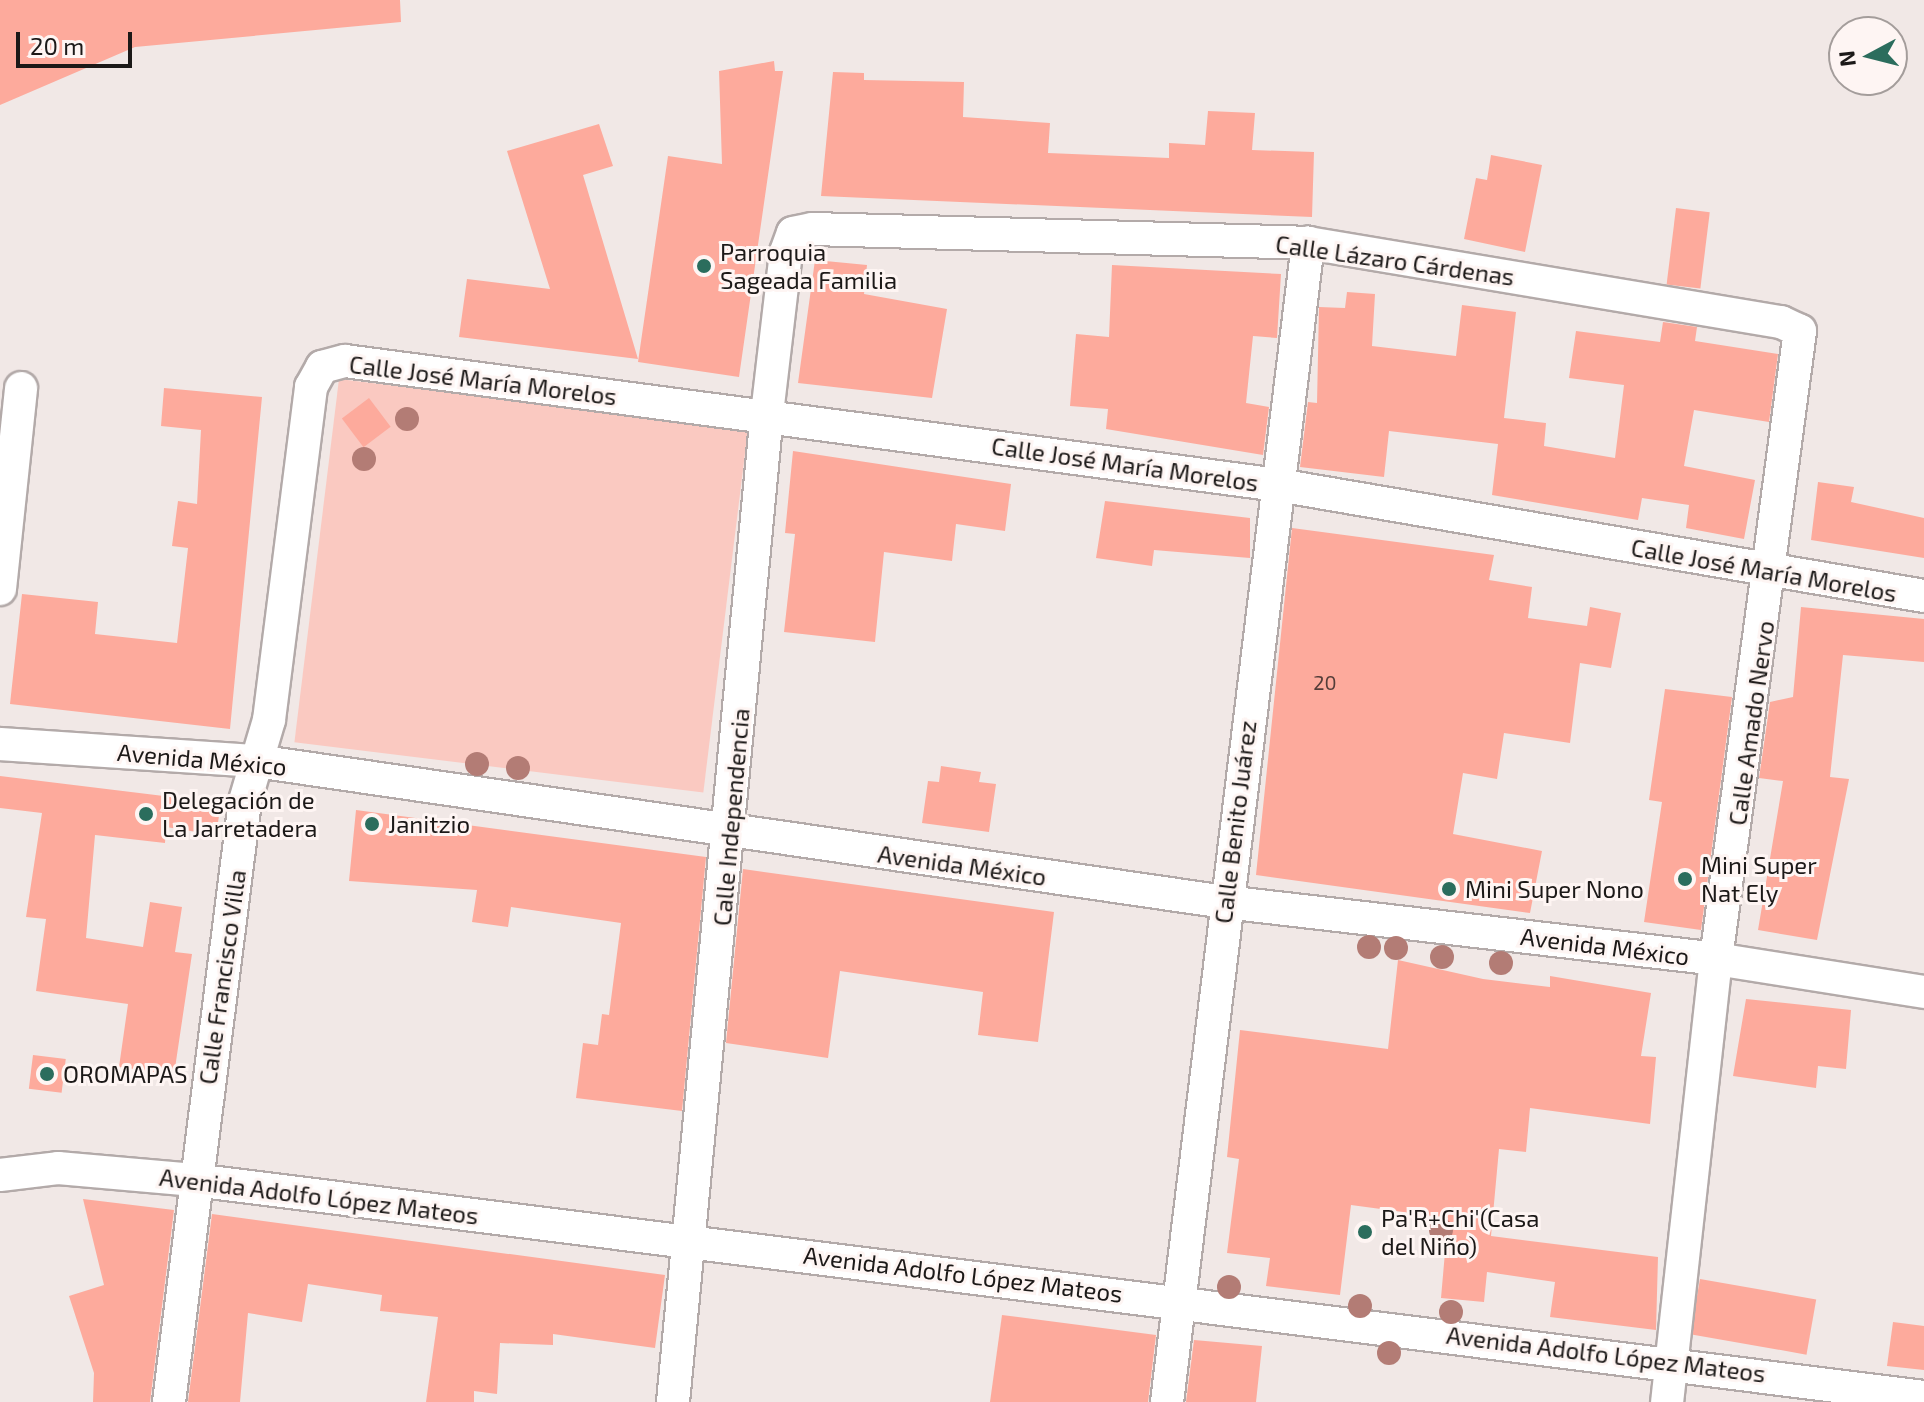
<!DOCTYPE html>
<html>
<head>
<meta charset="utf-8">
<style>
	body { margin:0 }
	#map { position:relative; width:1924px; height:1402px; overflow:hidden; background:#f1e8e6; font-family:"Exo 2",sans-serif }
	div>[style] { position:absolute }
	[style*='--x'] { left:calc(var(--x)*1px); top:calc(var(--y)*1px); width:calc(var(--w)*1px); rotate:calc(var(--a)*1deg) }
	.green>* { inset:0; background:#fac9c1; transform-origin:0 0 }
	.building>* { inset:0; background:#fdaa9c; transform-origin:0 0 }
	.roads { filter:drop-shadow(2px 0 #b3aaa9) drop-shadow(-2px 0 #b3aaa9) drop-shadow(0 2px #b3aaa9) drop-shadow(0 -2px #b3aaa9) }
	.minor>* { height:32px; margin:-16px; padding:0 16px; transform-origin:16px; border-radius:16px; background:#fff }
	.trees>* { width:24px; height:24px; margin:-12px; border-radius:50%; background:#b37c75 }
	.dots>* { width:22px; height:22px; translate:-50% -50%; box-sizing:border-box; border:4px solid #fef5f3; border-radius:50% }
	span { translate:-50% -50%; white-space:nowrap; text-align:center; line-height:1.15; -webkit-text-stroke:6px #fef5f3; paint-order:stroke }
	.number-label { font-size:20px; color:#543d39 }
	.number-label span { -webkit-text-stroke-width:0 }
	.poi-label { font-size:24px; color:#1c1918 }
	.left { translate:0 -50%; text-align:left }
	.street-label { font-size:24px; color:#1c1918 }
	.north { position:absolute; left:1828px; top:16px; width:80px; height:80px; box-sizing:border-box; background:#fef5f3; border:2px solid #a49d9b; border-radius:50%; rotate:263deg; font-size:22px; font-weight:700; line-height:32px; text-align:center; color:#1c1918 }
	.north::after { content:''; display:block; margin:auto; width:28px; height:36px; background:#2b6d5d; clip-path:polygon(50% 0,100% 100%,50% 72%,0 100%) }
	.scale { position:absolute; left:16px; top:32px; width:116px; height:36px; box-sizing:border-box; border:4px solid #1c1918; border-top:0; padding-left:10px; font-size:24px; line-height:28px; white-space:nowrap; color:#1c1918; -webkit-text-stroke:6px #fef5f3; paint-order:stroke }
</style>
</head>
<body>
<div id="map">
	<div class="green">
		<i style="left:339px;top:379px;width:412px;height:366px;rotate:7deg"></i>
	</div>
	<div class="building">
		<i style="clip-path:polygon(0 0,400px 0,401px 22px,135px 47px,0 105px)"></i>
		<i style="clip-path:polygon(774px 61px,775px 71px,783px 71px,739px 377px,638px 362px,668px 156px,722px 164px,719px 71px)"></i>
		<i style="clip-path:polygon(833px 72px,864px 73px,864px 80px,964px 82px,963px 117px,1050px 123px,1048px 153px,1169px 158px,1169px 143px,1205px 145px,1208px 111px,1255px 113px,1252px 150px,1314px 152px,1312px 217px,821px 196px)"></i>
		<i style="clip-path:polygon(599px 124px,613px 166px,583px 175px,638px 359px,459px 337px,467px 279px,550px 289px,507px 151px)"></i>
		<i style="clip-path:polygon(1491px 155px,1542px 165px,1525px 252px,1464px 239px,1476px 178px,1487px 180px)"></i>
		<i style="left:1676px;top:208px;width:34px;height:77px;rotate:7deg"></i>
		<i style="clip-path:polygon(815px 260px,867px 265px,864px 294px,947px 309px,932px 398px,798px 383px)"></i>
		<i style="clip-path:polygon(1112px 265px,1281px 274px,1277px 338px,1253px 336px,1246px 403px,1269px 407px,1263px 455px,1106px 429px,1108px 409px,1070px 406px,1076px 334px,1109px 337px)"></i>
		<i style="clip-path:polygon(1347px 292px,1375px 294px,1372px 346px,1456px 356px,1462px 305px,1516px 312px,1504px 418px,1546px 423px,1544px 446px,1615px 458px,1624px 385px,1569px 378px,1576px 331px,1660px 342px,1663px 322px,1697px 327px,1695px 341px,1778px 354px,1769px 422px,1694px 410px,1684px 466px,1755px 480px,1744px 539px,1686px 528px,1689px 505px,1642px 498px,1638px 520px,1492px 495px,1498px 444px,1389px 431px,1384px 477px,1300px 467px,1308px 402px,1317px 403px,1319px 307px,1345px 308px)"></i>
		<i style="clip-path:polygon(164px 388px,262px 397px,230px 729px,10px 704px,22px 594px,98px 602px,95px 634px,177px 643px,188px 548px,172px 546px,178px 501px,197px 504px,201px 430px,161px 426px)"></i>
		<i style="left:369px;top:398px;width:36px;height:34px;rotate:53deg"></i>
		<i style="clip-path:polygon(793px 451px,1011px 484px,1005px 531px,956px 524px,952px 561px,884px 552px,875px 642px,784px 632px,795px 534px,785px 533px)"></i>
		<i style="clip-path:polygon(1818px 482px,1854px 487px,1851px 502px,1924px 518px,1924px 558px,1811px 540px)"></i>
		<i style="clip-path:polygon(1105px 501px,1250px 518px,1250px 558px,1154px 550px,1152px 566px,1096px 558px)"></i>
		<i style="clip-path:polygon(1292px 528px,1494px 555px,1489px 580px,1532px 587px,1528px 618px,1587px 626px,1590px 607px,1621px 613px,1611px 668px,1580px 663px,1570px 743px,1504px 733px,1497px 779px,1463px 773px,1453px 834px,1542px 851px,1530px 913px,1256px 875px)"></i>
		<i style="clip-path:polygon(1801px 607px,1924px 619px,1924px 662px,1843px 655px,1830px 777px,1849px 779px,1817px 940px,1758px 930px,1783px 781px,1759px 778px,1770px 702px,1793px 697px)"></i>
		<i style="clip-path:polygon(1665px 689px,1732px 697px,1701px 930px,1644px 922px,1662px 802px,1649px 800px)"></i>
		<i style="clip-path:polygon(941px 766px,981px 772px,979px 782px,996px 784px,989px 832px,922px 823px,928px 781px,939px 782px)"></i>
		<i style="clip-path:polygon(0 776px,221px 803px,216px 835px,166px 827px,165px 843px,95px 835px,86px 938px,143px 947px,150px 902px,182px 907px,175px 952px,192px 954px,174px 1075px,119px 1067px,128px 1004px,36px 991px,46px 919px,26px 917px,42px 813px,0 808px)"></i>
		<i style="clip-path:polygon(356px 810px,706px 857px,682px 1111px,576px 1098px,583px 1043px,598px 1045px,602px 1014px,609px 1015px,621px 923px,511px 907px,508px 927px,472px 922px,477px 890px,349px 881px)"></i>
		<i style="clip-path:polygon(743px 869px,1054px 912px,1038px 1042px,978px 1035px,983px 992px,840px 971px,828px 1058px,726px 1043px)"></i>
		<i style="clip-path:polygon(1398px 960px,1483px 979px,1550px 987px,1550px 976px,1651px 993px,1641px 1056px,1656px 1057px,1650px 1124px,1530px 1108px,1526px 1152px,1499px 1149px,1491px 1236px,1658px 1257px,1656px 1330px,1550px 1317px,1555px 1282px,1487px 1272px,1484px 1302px,1441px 1298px,1448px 1218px,1351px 1205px,1340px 1295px,1266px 1286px,1270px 1258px,1227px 1253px,1239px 1159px,1227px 1157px,1240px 1030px,1388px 1049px)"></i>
		<i style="clip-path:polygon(1746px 999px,1851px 1010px,1846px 1069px,1818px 1066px,1816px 1088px,1733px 1076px)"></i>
		<i style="left:33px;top:1055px;width:33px;height:34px;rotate:7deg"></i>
		<i style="clip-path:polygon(83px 1199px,174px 1210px,150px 1402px,93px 1402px,94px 1373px,69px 1296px,104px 1285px)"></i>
		<i style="clip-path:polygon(212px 1214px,665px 1275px,655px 1348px,553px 1334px,553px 1345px,500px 1343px,497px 1394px,474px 1391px,474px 1402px,426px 1402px,438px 1317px,380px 1311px,382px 1295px,308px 1284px,302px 1322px,248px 1313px,240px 1402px,188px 1402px)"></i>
		<i style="left:1700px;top:1279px;width:118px;height:56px;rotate:10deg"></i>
		<i style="clip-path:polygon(1002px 1315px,1156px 1335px,1148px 1402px,990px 1402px)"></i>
		<i style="clip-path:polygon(1893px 1322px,1924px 1326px,1924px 1370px,1887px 1366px)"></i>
		<i style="clip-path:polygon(1194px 1340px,1262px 1346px,1256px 1402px,1186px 1402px)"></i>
	</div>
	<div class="roads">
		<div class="minor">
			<i style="--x:0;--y:589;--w:202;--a:-84"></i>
			<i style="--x:0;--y:744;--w:257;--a:3.8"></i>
			<i style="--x:256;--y:761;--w:979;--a:8.28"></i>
			<i style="--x:1225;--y:902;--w:494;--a:6.6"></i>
			<i style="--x:1716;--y:959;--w:211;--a:9"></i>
			<i style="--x:0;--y:1175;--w:58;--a:-6.9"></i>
			<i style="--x:58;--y:1168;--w:137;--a:5"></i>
			<i style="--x:194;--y:1180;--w:1744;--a:7.15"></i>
			<i style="--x:169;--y:1402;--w:606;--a:-82.79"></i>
			<i style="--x:245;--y:801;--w:84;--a:-73.5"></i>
			<i style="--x:269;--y:720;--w:336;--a:-82.8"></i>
			<i style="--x:311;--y:387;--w:23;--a:-61"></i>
			<i style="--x:322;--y:367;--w:24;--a:-15"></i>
			<i style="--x:345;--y:361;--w:941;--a:7.57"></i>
			<i style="--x:1278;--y:485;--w:655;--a:9.75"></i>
			<i style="--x:673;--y:1402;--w:992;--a:-84.57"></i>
			<i style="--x:767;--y:414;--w:163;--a:-83.3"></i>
			<i style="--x:786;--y:252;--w:20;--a:-70"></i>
			<i style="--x:793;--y:233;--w:19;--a:-12"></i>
			<i style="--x:812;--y:229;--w:496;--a:1.6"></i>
			<i style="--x:1308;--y:243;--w:480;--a:9.5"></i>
			<i style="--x:1781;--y:322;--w:21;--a:25"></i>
			<i style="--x:1800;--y:331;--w:634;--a:97.62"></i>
			<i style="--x:1716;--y:959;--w:446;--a:96.3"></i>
			<i style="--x:1167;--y:1402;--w:1168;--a:-83.06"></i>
		</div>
	</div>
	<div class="trees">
		<i style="left:407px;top:419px"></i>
		<i style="left:364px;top:459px"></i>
		<i style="left:477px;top:764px"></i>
		<i style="left:518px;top:768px"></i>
		<i style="left:1369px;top:947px"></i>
		<i style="left:1396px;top:948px"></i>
		<i style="left:1442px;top:957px"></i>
		<i style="left:1501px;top:963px"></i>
		<i style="left:1441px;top:1230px"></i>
		<i style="left:1229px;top:1287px"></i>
		<i style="left:1360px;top:1306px"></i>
		<i style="left:1451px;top:1312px"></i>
		<i style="left:1389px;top:1353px"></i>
	</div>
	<div class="dots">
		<i style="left:704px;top:266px;background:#2b6d5d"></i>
		<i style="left:146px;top:814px;background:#2b6d5d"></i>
		<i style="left:372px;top:824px;background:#2b6d5d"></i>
		<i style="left:1685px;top:879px;background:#2b6d5d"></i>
		<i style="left:1449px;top:889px;background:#2b6d5d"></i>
		<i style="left:47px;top:1074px;background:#2b6d5d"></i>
		<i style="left:1365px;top:1232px;background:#2b6d5d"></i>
	</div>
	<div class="number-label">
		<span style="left:1325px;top:682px">20</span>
	</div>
	<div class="poi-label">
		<span class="left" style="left:720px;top:266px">Parroquia<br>Sageada Familia</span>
		<span class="left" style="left:162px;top:814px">Delegación de<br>La Jarretadera</span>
		<span class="left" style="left:388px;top:824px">Janitzio</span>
		<span class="left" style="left:1701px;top:879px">Mini Super<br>Nat Ely</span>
		<span class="left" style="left:1465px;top:889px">Mini Super Nono</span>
		<span class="left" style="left:63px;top:1074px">OROMAPAS</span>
		<span class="left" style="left:1381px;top:1232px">Pa'R+Chi'(Casa<br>del Niño)</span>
	</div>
	<div class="street-label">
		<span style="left:1395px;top:260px;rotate:8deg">Calle Lázaro Cárdenas</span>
		<span style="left:483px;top:380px;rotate:7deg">Calle José María Morelos</span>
		<span style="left:1125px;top:464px;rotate:8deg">Calle José María Morelos</span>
		<span style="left:1764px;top:570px;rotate:10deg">Calle José María Morelos</span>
		<span style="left:1751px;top:723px;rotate:-82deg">Calle Amado Nervo</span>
		<span style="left:202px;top:759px;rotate:5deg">Avenida México</span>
		<span style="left:731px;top:817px;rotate:-85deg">Calle Independencia</span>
		<span style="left:1235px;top:822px;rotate:-83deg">Calle Benito Juárez</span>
		<span style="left:962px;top:865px;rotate:8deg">Avenida México</span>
		<span style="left:1605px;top:946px;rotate:7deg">Avenida México</span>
		<span style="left:222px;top:977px;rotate:-82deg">Calle Francisco Villa</span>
		<span style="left:319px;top:1196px;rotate:7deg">Avenida Adolfo López Mateos</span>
		<span style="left:963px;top:1274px;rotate:7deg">Avenida Adolfo López Mateos</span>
		<span style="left:1606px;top:1354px;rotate:7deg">Avenida Adolfo López Mateos</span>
	</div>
	<div class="north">N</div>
	<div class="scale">20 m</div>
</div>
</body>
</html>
